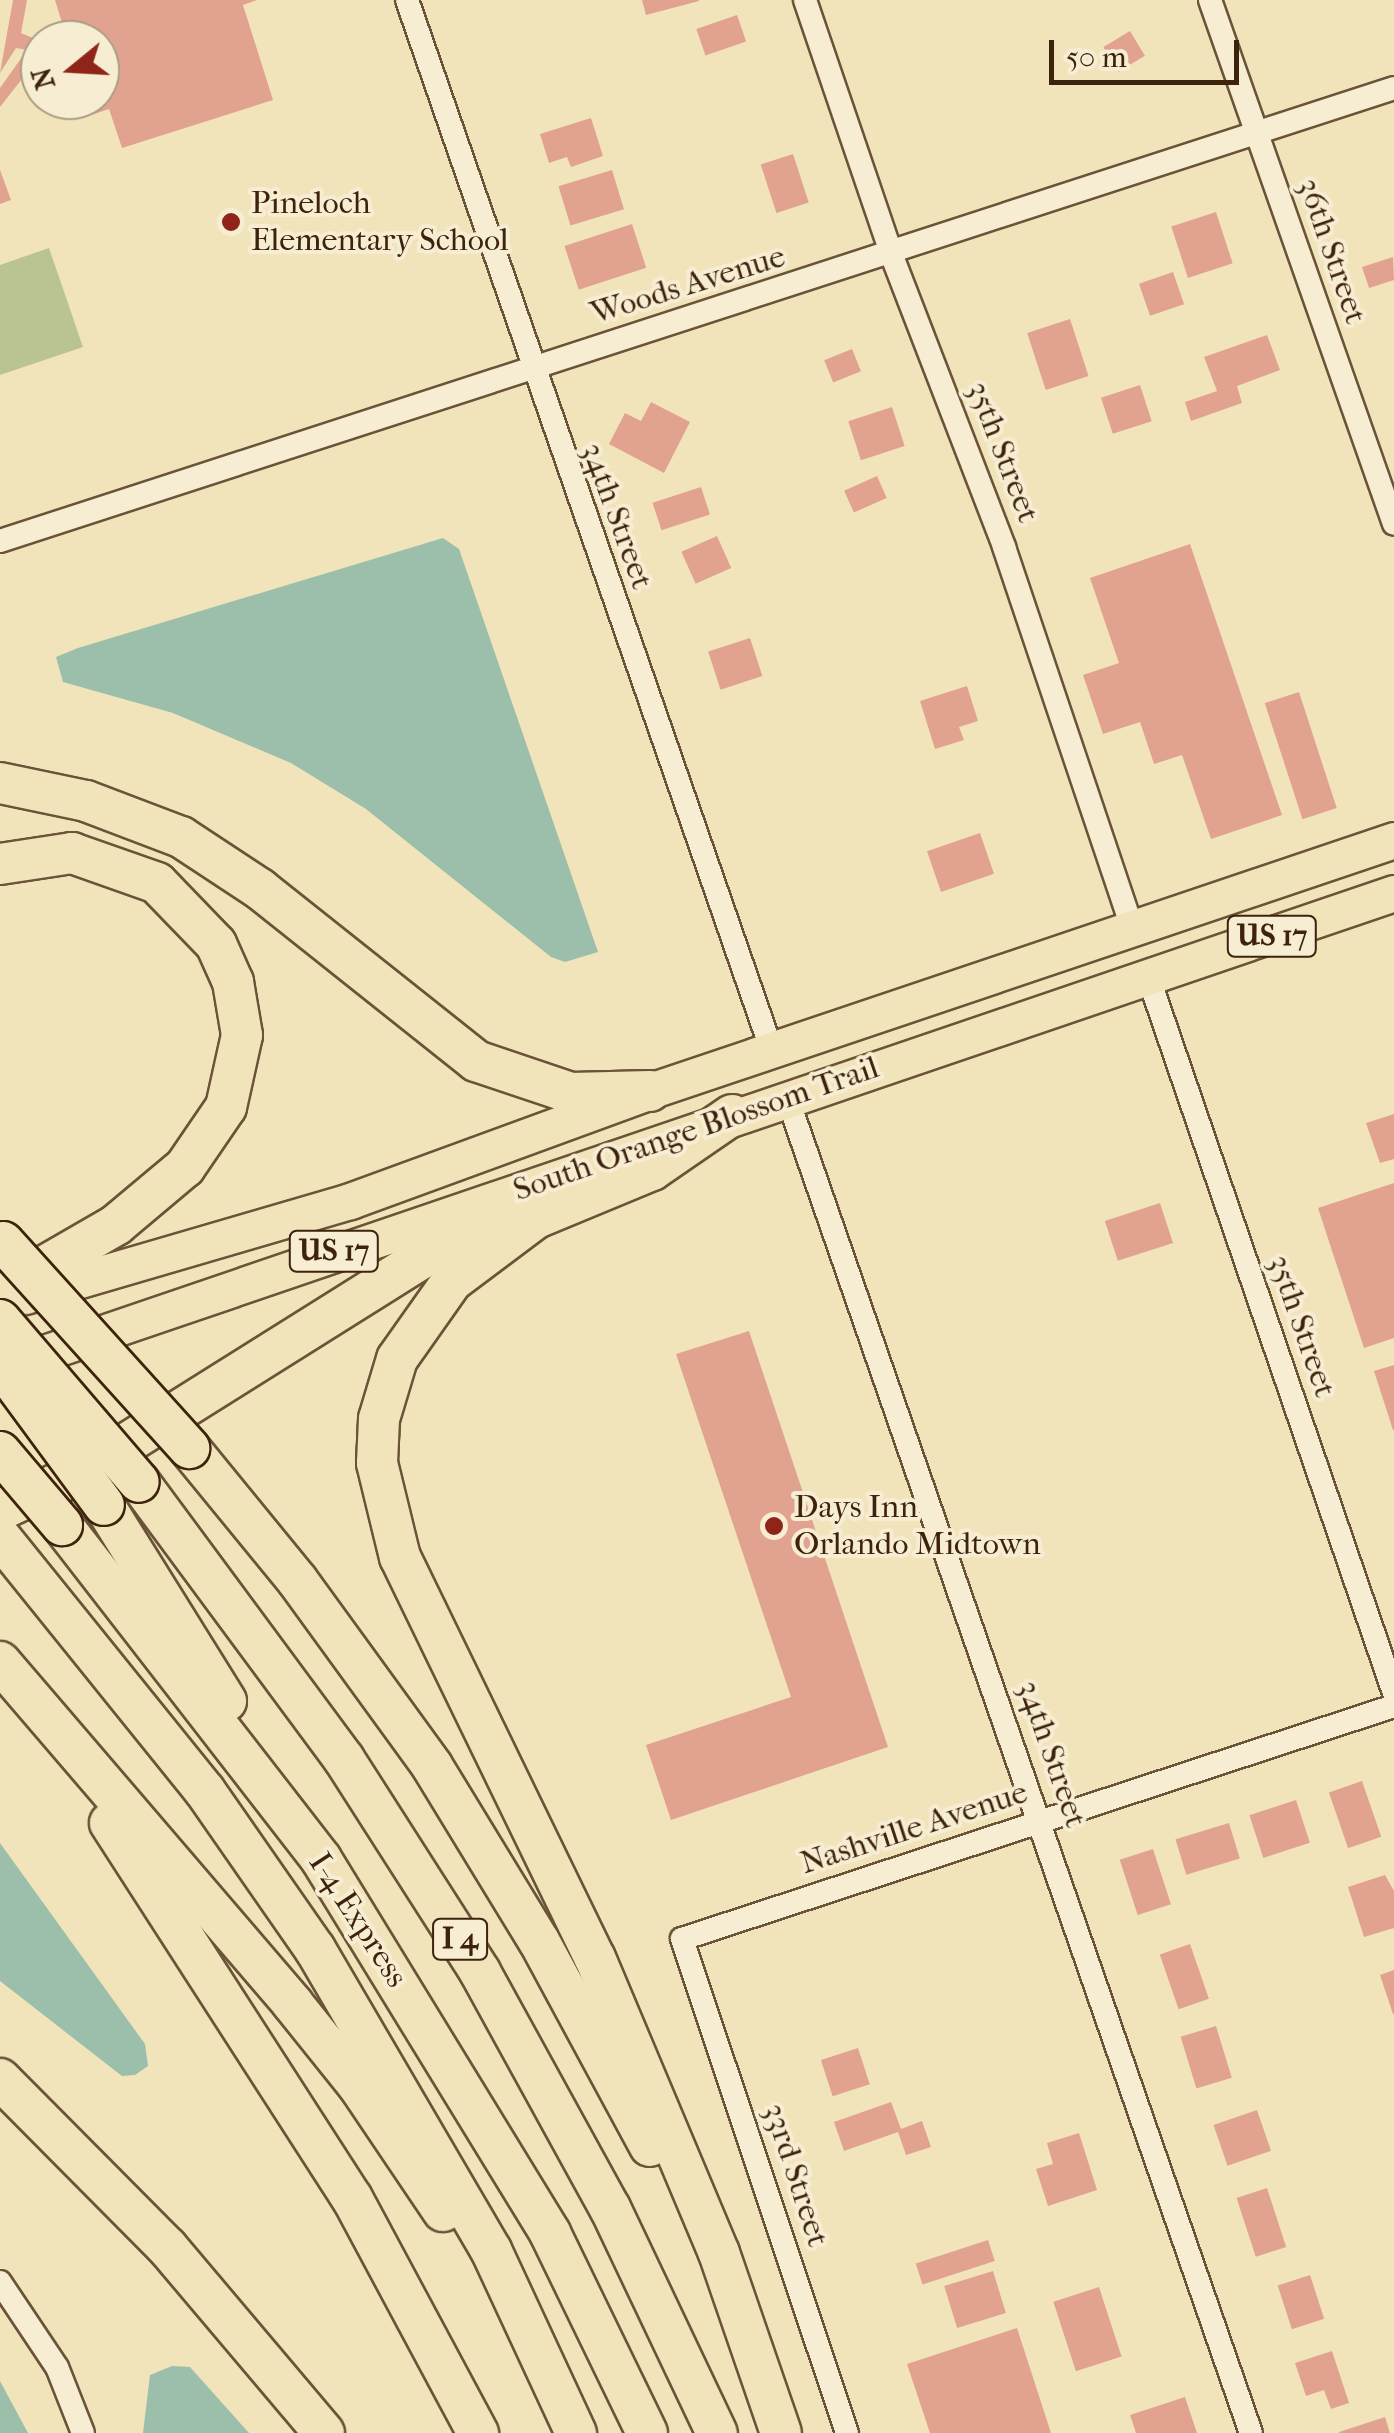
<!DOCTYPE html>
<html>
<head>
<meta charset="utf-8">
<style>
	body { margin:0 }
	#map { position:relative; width:1394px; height:2433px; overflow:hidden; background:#f1e4bb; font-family:"IM FELL French Canon",serif }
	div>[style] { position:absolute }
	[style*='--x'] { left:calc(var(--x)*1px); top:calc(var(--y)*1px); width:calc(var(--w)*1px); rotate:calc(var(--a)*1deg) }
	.green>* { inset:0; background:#bac490 }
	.water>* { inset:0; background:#9bbfab }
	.building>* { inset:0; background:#e1a390; transform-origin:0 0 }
	.roads { filter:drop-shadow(2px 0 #6b5338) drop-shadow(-2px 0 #6b5338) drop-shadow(0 2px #6b5338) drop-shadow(0 -2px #6b5338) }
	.minor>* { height:22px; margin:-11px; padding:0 11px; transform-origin:11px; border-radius:11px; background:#f6edd3 }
	.primary>* { height:35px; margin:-17.5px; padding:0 17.5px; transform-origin:17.5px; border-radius:17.5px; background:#f1e4bb }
	.motorway>* { height:40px; margin:-20px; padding:0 20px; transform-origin:20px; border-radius:20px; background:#f1e4bb }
	.bridges { filter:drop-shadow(2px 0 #3e230c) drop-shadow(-2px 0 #3e230c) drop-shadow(0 2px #3e230c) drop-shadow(0 -2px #3e230c) }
	.motorway-bridge>* { height:40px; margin:-20px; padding:0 20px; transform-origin:20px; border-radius:20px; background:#f1e4bb }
	.dots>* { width:28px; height:28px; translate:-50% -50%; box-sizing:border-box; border:5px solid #f6edd3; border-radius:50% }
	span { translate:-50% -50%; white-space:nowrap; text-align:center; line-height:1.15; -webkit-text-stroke:8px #f6edd3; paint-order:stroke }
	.shield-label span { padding:2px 8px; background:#f6edd3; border:2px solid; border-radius:8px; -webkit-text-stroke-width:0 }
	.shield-label { font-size:30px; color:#3e230c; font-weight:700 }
	.poi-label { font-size:32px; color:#3e230c }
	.left { translate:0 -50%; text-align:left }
	.street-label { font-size:32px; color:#3e230c }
	.north { position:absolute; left:20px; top:20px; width:100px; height:100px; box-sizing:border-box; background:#f6edd3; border:2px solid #ac9c83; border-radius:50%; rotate:252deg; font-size:28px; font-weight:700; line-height:40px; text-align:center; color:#3e230c }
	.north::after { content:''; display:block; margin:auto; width:35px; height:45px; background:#8f2418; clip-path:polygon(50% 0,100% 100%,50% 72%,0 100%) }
	.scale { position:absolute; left:1049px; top:40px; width:190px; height:45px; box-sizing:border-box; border:5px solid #3e230c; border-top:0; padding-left:12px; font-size:30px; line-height:35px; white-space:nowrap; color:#3e230c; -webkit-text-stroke:8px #f6edd3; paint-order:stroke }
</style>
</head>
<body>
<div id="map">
	<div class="green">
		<i style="clip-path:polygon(49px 248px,83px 347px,0 375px,0 265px)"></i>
	</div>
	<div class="water">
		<i style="clip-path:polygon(443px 538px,459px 549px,598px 952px,565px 962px,551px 957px,366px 809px,291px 763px,173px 713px,63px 682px,56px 657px,78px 648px)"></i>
		<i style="clip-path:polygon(0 1843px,145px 2044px,148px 2066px,135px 2075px,122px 2076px,0 1981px)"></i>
		<i style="clip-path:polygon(172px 2366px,190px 2367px,249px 2433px,143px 2433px,150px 2375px)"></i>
		<i style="clip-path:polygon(0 2381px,28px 2433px,0 2433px)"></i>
	</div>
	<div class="building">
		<i style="clip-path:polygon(13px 0,27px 0,21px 33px,40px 41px,40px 56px,0 107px,0 88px,27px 50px,16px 48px,0 73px)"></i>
		<i style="clip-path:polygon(55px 0,257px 0,243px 5px,273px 100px,122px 148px,109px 109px,91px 115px,86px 100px,100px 100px,100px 40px,57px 40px,66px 36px)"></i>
		<i style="clip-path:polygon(642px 0,699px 0,699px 1px,646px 15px)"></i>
		<i style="left:737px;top:15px;width:28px;height:43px;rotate:71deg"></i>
		<i style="left:1130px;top:31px;width:29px;height:31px;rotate:59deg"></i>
		<i style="clip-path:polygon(591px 118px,603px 156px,571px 167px,567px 157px,549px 163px,540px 134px)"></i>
		<i style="left:793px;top:154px;width:51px;height:34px;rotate:72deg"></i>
		<i style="clip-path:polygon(0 170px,11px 200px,0 204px)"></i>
		<i style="left:612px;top:170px;width:41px;height:56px;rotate:73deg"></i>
		<i style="left:1216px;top:212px;width:54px;height:47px;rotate:72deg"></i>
		<i style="left:632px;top:224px;width:46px;height:71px;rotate:72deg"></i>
		<i style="clip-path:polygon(1393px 257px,1394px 280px,1369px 288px,1362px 267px)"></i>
		<i style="left:1173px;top:272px;width:34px;height:36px;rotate:71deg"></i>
		<i style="left:1070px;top:319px;width:60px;height:45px;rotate:72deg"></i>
		<i style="clip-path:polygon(1267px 335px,1280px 370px,1237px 386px,1242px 403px,1191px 421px,1185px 402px,1217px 391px,1204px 357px)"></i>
		<i style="left:852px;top:349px;width:24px;height:30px;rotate:68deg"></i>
		<i style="left:1140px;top:385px;width:38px;height:41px;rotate:72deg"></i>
		<i style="clip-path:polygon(651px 402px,690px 422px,664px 473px,609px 444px,625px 413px,641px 421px)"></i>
		<i style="left:892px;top:407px;width:41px;height:46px;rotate:72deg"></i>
		<i style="left:877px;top:476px;width:24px;height:36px;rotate:66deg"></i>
		<i style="left:701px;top:487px;width:29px;height:51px;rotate:72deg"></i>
		<i style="left:717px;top:536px;width:35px;height:39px;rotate:66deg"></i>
		<i style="clip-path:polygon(1190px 544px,1282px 815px,1211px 839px,1182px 755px,1154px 764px,1140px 722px,1103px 734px,1083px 675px,1119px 663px,1090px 578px)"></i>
		<i style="left:750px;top:638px;width:40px;height:44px;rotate:72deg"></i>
		<i style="clip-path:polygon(967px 686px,978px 721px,959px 727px,964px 740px,935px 749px,920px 701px)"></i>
		<i style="left:1299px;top:692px;width:122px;height:36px;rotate:72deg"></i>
		<i style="left:980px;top:833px;width:43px;height:56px;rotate:71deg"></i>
		<i style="clip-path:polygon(1394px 1114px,1394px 1159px,1380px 1163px,1366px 1123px)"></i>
		<i style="clip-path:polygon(1394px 1183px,1394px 1338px,1364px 1348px,1318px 1208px)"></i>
		<i style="left:1160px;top:1203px;width:42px;height:58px;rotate:72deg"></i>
		<i style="clip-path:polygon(749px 1331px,888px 1747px,671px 1820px,646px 1745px,791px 1697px,676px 1354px)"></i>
		<i style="clip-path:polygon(1394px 1365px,1394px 1430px,1393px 1430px,1374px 1371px)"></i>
		<i style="left:1362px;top:1781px;width:59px;height:35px;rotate:71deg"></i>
		<i style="left:1296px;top:1800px;width:45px;height:49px;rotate:72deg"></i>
		<i style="left:1229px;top:1823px;width:37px;height:56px;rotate:73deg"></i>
		<i style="left:1153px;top:1849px;width:58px;height:35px;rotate:72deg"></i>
		<i style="clip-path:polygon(1385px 1875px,1394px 1891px,1394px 1928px,1364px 1937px,1348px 1887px)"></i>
		<i style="left:1190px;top:1944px;width:58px;height:32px;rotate:71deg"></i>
		<i style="clip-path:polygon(1394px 1970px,1394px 2014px,1393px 2014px,1380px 1975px)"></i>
		<i style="left:1216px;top:2026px;width:54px;height:37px;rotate:73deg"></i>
		<i style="left:858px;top:2048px;width:38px;height:39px;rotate:72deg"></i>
		<i style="clip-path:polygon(891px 2102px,901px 2129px,922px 2121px,931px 2147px,906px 2155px,898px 2132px,844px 2151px,834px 2122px)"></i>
		<i style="left:1257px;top:2110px;width:43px;height:46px;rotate:71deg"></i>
		<i style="clip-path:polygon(1079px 2133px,1097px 2190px,1048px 2206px,1036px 2169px,1053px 2164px,1047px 2143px)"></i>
		<i style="left:1267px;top:2188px;width:62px;height:32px;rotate:72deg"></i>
		<i style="left:988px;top:2240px;width:22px;height:76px;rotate:72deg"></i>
		<i style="left:993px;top:2271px;width:44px;height:51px;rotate:73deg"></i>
		<i style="left:1310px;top:2275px;width:46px;height:34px;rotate:72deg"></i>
		<i style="left:1099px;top:2287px;width:73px;height:48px;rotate:72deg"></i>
		<i style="clip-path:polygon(1017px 2328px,1051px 2433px,930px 2433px,907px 2364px)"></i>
		<i style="clip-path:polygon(1332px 2351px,1349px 2403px,1331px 2409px,1324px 2390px,1306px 2396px,1295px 2363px)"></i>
		<i style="clip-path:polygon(1185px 2397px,1197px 2433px,1136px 2433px,1130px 2415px)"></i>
		<i style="clip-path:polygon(1385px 2417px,1390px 2433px,1339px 2433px,1339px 2432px)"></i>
	</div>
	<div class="roads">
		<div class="minor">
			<i style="--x:407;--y:0;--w:1113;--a:70.85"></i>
			<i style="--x:805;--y:0;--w:270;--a:71.2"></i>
			<i style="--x:892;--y:256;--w:312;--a:68.9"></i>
			<i style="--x:1004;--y:547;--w:404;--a:71.4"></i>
			<i style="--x:1210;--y:0;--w:555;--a:70.65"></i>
			<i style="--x:0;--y:541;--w:1466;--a:-18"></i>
			<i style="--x:1149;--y:979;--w:755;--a:71.06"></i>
			<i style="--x:787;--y:1097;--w:1414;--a:70.85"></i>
			<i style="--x:0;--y:2282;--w:102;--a:56.2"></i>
			<i style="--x:57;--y:2367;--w:71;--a:68.5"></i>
			<i style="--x:847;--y:2433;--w:521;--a:-108.47"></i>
			<i style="--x:682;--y:1939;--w:749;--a:-18.12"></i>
		</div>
		<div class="primary">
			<i style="--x:25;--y:1296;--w:339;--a:-16.3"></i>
			<i style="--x:350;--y:1201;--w:320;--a:-20.1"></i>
			<i style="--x:650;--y:1091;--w:785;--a:-18.64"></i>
			<i style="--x:6;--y:1366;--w:1466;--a:-18.82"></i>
		</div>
		<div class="motorway">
			<i style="--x:0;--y:783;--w:88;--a:11.8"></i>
			<i style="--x:86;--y:801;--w:102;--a:20.8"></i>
			<i style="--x:181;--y:837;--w:95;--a:33.4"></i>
			<i style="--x:260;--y:889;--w:276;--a:38.5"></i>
			<i style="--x:476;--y:1061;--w:100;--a:18.6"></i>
			<i style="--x:571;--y:1093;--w:79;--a:-1.5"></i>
			<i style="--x:0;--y:864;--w:73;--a:-8.7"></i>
			<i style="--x:72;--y:853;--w:90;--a:19.4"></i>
			<i style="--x:157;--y:883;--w:85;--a:46"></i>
			<i style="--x:216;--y:944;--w:42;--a:65.9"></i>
			<i style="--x:233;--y:982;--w:54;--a:80.4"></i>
			<i style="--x:242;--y:1035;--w:74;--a:102.5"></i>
			<i style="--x:226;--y:1107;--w:73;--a:124.3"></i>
			<i style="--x:185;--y:1167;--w:90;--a:140"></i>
			<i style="--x:116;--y:1225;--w:134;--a:150"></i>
			<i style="--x:732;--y:1115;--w:97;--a:145.5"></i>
			<i style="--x:652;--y:1170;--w:126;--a:157.5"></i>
			<i style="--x:536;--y:1218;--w:105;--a:143.1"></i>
			<i style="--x:452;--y:1281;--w:95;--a:125.2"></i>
			<i style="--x:397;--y:1359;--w:63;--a:106.7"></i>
			<i style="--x:379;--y:1419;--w:44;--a:92.6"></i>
			<i style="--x:377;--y:1463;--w:97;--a:76.3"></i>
			<i style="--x:400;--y:1557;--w:446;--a:64.1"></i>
			<i style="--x:595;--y:1958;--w:320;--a:67.2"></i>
			<i style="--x:719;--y:2253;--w:190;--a:71"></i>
			<i style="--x:189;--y:1448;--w:171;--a:50.7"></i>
			<i style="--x:297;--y:1580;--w:230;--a:54"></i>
			<i style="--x:432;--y:1766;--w:205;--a:58.6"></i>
			<i style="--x:539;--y:1941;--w:233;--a:61.6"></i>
			<i style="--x:139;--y:1482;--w:345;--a:53.5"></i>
			<i style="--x:344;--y:1759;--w:253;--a:57.4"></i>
			<i style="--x:480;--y:1972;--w:269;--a:61.2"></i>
			<i style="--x:610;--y:2208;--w:249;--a:64.6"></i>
			<i style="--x:104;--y:1505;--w:231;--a:58.1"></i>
			<i style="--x:0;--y:1510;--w:86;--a:-24.8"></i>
			<i style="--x:78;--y:1474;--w:439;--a:-32.1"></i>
			<i style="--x:450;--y:1241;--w:71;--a:-26.9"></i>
			<i style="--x:62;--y:1525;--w:423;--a:52.2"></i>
			<i style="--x:321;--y:1859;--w:439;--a:58.5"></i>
			<i style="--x:550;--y:2233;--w:222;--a:64.1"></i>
			<i style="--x:0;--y:1537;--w:326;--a:51.1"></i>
			<i style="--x:205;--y:1791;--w:193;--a:55.2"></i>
			<i style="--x:315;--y:1949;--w:349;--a:59.7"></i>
			<i style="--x:491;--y:2250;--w:202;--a:65.1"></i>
			<i style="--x:0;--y:1662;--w:450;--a:49.4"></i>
			<i style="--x:293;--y:2004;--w:104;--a:51.3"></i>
			<i style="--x:358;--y:2085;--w:152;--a:56"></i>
			<i style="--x:110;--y:1823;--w:446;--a:57.2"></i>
			<i style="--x:352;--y:2198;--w:267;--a:61.8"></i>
			<i style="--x:0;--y:2079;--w:237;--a:45.2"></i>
			<i style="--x:167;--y:2247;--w:243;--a:49.8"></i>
		</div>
	</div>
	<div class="bridges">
		<div class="motorway-bridge">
			<i style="--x:3;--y:1242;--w:278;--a:47.9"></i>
			<i style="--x:0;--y:1320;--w:213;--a:49.4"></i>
			<i style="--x:0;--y:1364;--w:175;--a:53.6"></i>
			<i style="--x:0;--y:1452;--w:96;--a:49.7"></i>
		</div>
	</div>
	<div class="dots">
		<i style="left:231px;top:222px;background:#8f2418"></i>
		<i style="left:774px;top:1526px;background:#8f2418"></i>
	</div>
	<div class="shield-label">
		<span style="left:1272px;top:936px">US 17</span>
		<span style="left:334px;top:1251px">US 17</span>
		<span style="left:460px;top:1939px">I 4</span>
	</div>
	<div class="poi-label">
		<span class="left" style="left:251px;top:222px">Pineloch<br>Elementary School</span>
		<span class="left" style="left:794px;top:1526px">Days Inn<br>Orlando Midtown</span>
	</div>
	<div class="street-label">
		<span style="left:1332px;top:251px;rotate:71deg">36th Street</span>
		<span style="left:688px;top:285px;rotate:-17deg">Woods Avenue</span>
		<span style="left:1003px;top:452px;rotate:69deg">35th Street</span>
		<span style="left:617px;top:516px;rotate:70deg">34th Street</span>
		<span style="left:696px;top:1129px;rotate:-19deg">South Orange Blossom Trail</span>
		<span style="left:1302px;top:1326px;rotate:71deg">35th Street</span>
		<span style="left:1052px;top:1754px;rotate:71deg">34th Street</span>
		<span style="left:914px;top:1828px;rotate:-18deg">Nashville Avenue</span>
		<span style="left:358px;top:1920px;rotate:57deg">I-4 Express</span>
		<span style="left:796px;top:2175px;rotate:72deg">33rd Street</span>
	</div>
	<div class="north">N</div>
	<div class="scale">50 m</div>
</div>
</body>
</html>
